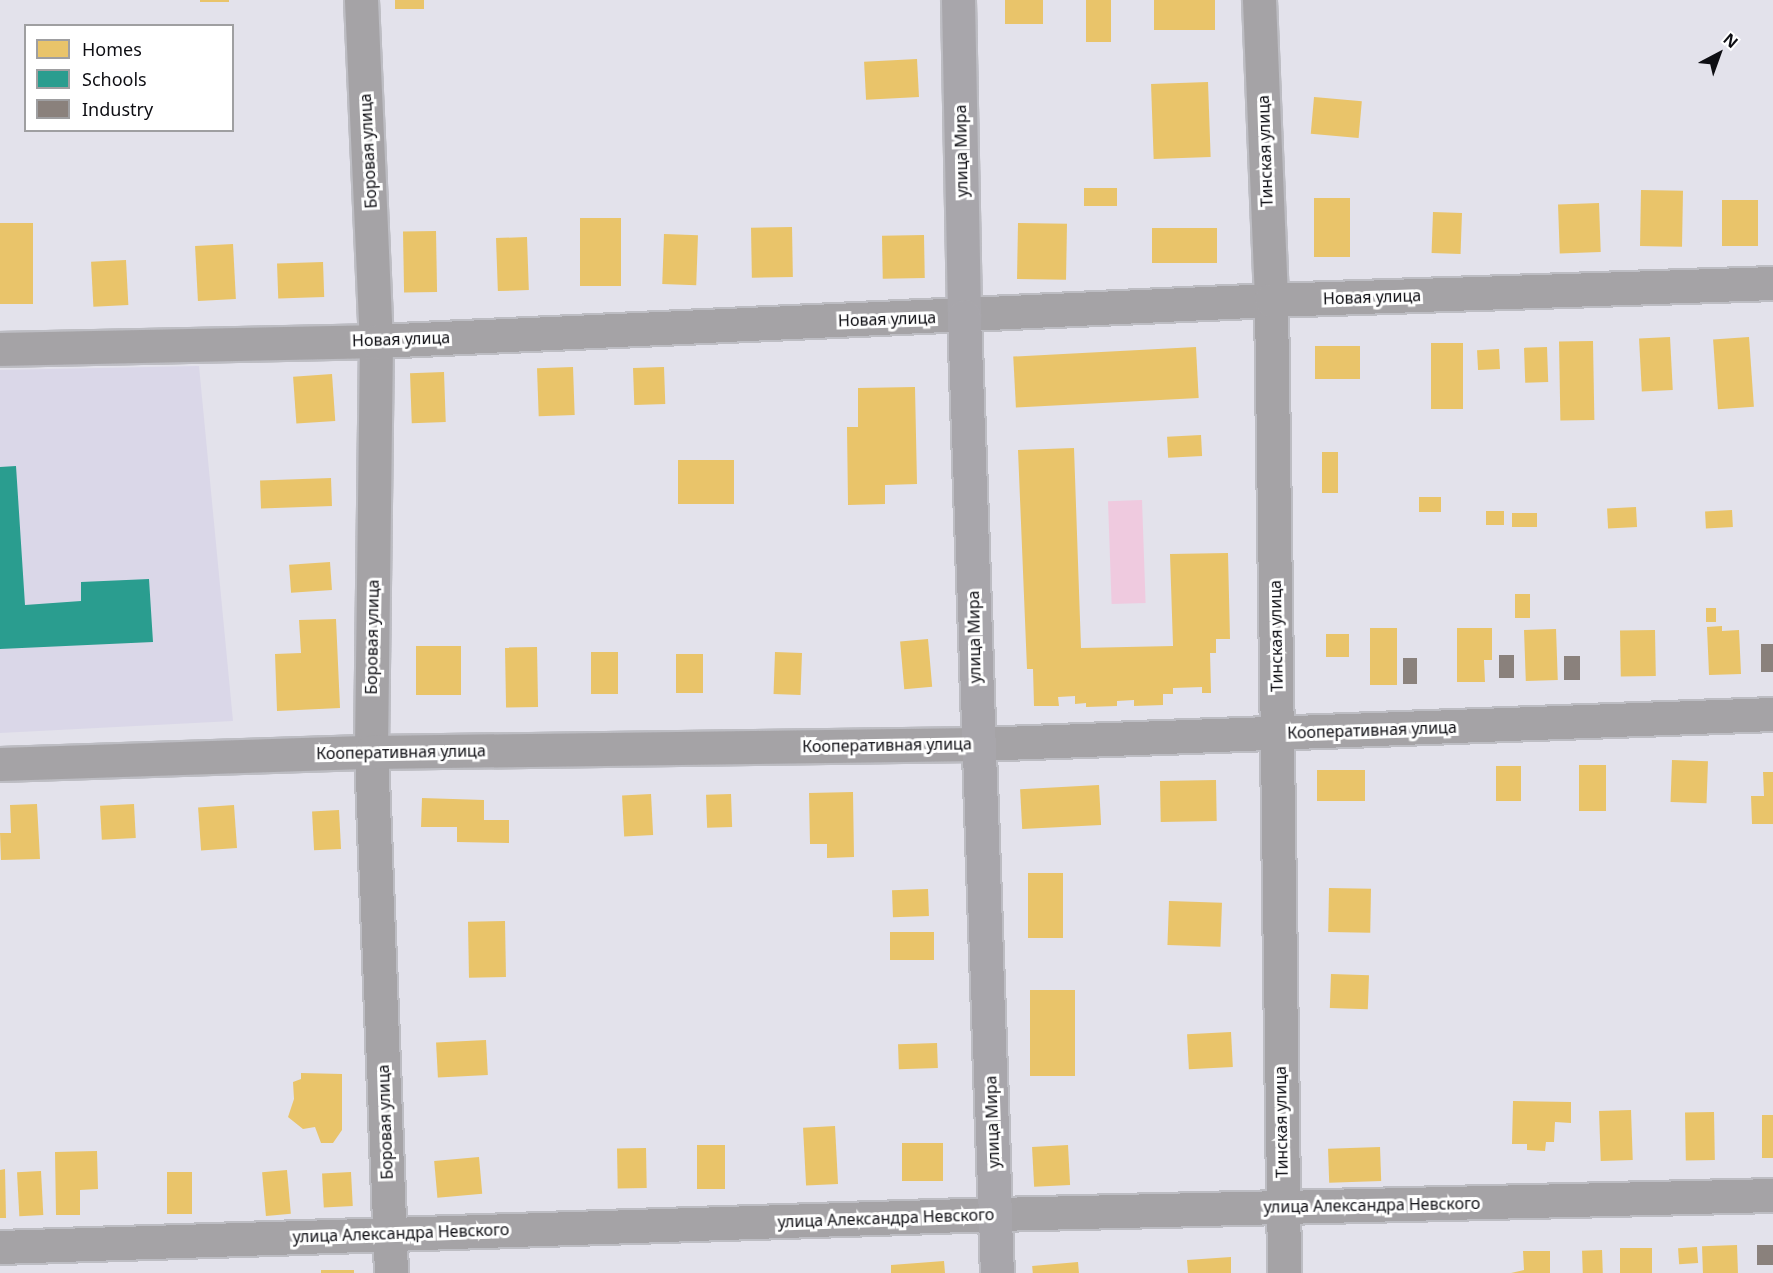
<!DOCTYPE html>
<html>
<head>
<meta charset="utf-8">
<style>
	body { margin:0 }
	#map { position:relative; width:1773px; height:1273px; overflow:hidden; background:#e3e2eb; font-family:"Noto Sans",sans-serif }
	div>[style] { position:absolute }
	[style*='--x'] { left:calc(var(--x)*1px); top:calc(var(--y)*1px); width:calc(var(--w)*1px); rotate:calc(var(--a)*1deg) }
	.built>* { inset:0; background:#dad7e8 }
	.green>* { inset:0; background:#efcadf; transform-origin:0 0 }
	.homes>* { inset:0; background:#e9c46a; transform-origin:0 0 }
	.schools>* { inset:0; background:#2a9d8f }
	.industry>* { inset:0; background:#8a817c; transform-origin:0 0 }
	.roads { filter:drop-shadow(2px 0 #bdbdc3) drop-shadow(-2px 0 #bdbdc3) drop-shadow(0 2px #bdbdc3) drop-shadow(0 -2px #bdbdc3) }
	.minor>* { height:33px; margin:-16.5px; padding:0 16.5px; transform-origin:16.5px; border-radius:16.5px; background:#a5a3a6 }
	.major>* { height:33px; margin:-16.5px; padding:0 16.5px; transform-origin:16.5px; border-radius:16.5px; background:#a8a6ab }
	span { translate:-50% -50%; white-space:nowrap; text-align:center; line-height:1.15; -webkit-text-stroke:6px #fff; paint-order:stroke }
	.street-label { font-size:16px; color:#0e0e13 }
	.legend { position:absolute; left:24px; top:24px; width:210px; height:108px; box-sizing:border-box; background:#fff; border:2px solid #9f9fa1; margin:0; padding:8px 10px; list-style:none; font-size:18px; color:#0e0e13 }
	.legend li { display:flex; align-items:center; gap:12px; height:30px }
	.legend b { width:30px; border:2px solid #9f9fa1 }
	.north { position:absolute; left:1689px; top:24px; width:60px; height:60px; -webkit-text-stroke:4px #fff; paint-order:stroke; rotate:41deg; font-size:16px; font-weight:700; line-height:24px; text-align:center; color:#0e0e13 }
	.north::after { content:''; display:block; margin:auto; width:21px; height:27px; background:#0e0e13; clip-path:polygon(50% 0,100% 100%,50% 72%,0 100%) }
</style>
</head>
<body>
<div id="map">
	<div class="built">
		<i style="clip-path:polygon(199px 366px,233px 721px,0 733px,0 370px)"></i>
	</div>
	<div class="green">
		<i style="left:1142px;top:500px;width:103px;height:34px;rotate:88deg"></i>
	</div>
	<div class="homes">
		<i style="left:200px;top:0;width:29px;height:2px"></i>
		<i style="left:395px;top:0;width:29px;height:9px"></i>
		<i style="left:1005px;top:0;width:38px;height:24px"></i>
		<i style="left:1086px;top:0;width:25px;height:42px"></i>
		<i style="left:1154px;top:0;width:61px;height:30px"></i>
		<i style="left:917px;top:59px;width:38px;height:53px;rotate:87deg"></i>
		<i style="left:1208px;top:82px;width:75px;height:57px;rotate:88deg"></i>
		<i style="left:1314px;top:97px;width:48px;height:37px;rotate:5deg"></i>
		<i style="left:1084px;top:188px;width:33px;height:18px"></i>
		<i style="left:1641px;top:190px;width:42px;height:56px;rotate:1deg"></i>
		<i style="left:1314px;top:198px;width:36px;height:59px"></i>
		<i style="left:1722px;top:200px;width:36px;height:46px"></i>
		<i style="left:1599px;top:203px;width:49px;height:41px;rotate:88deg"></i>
		<i style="left:1433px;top:212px;width:29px;height:41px;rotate:2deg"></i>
		<i style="left:580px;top:218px;width:41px;height:68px"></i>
		<i style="left:0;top:223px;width:33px;height:81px"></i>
		<i style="left:1018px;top:223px;width:49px;height:56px;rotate:1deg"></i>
		<i style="left:792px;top:227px;width:50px;height:41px;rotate:89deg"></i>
		<i style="left:1152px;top:228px;width:65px;height:35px"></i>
		<i style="left:436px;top:231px;width:61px;height:33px;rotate:89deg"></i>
		<i style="left:664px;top:234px;width:34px;height:50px;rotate:2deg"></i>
		<i style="left:924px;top:235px;width:43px;height:42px;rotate:89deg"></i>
		<i style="left:527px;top:237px;width:53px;height:31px;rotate:88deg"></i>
		<i style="left:233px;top:244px;width:55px;height:38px;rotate:87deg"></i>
		<i style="left:126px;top:260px;width:45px;height:35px;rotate:87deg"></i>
		<i style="left:323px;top:262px;width:35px;height:46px;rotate:88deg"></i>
		<i style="left:1670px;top:337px;width:53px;height:31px;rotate:87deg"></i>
		<i style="left:1749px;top:337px;width:70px;height:36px;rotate:86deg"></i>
		<i style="left:1593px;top:341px;width:79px;height:34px;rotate:89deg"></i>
		<i style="left:1431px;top:343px;width:32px;height:66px"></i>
		<i style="left:1315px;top:346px;width:45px;height:33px"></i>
		<i style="left:1196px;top:347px;width:51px;height:183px;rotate:87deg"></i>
		<i style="left:1547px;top:347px;width:35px;height:23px;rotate:88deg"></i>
		<i style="left:1499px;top:349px;width:20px;height:22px;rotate:87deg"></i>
		<i style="left:573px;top:367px;width:48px;height:36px;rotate:88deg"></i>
		<i style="left:664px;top:367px;width:37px;height:31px;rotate:88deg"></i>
		<i style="left:444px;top:372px;width:50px;height:34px;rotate:88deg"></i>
		<i style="left:332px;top:374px;width:47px;height:39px;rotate:86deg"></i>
		<i style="clip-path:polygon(915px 387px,917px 484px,885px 485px,885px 504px,848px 505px,847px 427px,858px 427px,858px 388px)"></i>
		<i style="left:1201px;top:435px;width:21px;height:34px;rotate:87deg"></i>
		<i style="clip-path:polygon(1074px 448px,1081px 648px,1173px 646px,1170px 554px,1228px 553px,1230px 639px,1216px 639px,1216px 653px,1210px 653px,1211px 693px,1202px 693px,1202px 687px,1173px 688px,1173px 694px,1163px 694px,1163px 705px,1134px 706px,1134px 700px,1117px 701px,1117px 706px,1086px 707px,1086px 703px,1075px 704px,1075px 696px,1058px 697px,1059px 706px,1034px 706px,1033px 669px,1027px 669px,1018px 450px)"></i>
		<i style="left:1322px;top:452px;width:16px;height:41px"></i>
		<i style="left:678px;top:460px;width:56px;height:44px"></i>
		<i style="left:331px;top:478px;width:28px;height:71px;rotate:88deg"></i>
		<i style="left:1419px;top:497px;width:22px;height:15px"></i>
		<i style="left:1636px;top:507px;width:20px;height:29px;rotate:87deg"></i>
		<i style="left:1732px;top:510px;width:17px;height:27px;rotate:87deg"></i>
		<i style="left:1504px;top:511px;width:14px;height:18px;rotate:90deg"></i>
		<i style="left:1537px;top:513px;width:14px;height:25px;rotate:90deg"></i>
		<i style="left:330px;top:562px;width:28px;height:41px;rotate:86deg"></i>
		<i style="left:1515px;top:594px;width:15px;height:24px"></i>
		<i style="left:1706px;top:608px;width:10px;height:14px"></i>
		<i style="clip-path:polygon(336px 619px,340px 708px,277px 711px,275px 654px,301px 653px,299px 620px)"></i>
		<i style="clip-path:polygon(1722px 626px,1722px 631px,1739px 630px,1741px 674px,1709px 675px,1707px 627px)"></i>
		<i style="left:1370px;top:628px;width:27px;height:57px"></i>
		<i style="clip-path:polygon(1457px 628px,1492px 628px,1492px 660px,1484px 660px,1485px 682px,1457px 682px)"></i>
		<i style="left:1556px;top:629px;width:51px;height:32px;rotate:88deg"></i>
		<i style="left:1655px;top:630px;width:46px;height:35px;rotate:89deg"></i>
		<i style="left:1326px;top:634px;width:23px;height:23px"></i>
		<i style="left:928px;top:639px;width:48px;height:28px;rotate:85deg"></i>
		<i style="left:416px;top:646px;width:45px;height:49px"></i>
		<i style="left:537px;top:647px;width:60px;height:32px;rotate:89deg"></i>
		<i style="left:591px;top:652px;width:27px;height:42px"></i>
		<i style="left:775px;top:652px;width:27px;height:42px;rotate:2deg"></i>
		<i style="left:676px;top:654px;width:27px;height:39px"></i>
		<i style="left:1672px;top:760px;width:36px;height:42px;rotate:2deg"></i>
		<i style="left:1579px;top:765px;width:27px;height:46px"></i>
		<i style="left:1496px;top:766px;width:25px;height:35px"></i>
		<i style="left:1317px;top:770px;width:48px;height:31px"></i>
		<i style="clip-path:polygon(1763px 772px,1773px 772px,1773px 824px,1752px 824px,1751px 796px,1764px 796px)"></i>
		<i style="left:1216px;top:780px;width:41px;height:56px;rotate:89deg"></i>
		<i style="left:1099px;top:785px;width:40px;height:79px;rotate:87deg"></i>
		<i style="clip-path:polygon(853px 792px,854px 857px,827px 858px,827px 844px,810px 844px,809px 793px)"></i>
		<i style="left:651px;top:794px;width:41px;height:29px;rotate:87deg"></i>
		<i style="left:731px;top:794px;width:33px;height:25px;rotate:88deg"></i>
		<i style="clip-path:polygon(422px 798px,484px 800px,484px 820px,509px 820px,509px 843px,457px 842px,457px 827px,421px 827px)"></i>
		<i style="clip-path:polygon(37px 804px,40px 859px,1px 860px,0 833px,11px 833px,10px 805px)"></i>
		<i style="left:134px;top:804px;width:34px;height:34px;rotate:87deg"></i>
		<i style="left:234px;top:805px;width:43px;height:36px;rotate:86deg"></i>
		<i style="left:339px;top:810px;width:39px;height:27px;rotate:87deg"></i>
		<i style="left:1028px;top:873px;width:35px;height:65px"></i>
		<i style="left:1329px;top:888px;width:42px;height:44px;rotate:1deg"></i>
		<i style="left:928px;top:889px;width:27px;height:36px;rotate:88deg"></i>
		<i style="left:1169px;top:901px;width:53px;height:44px;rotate:2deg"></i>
		<i style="left:505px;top:921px;width:56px;height:37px;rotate:89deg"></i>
		<i style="left:890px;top:932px;width:44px;height:28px"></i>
		<i style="left:1331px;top:974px;width:38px;height:34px;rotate:2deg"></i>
		<i style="left:1030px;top:990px;width:45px;height:86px"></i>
		<i style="left:1231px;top:1032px;width:35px;height:44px;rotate:87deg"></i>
		<i style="left:486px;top:1040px;width:35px;height:50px;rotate:87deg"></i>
		<i style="left:937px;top:1043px;width:25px;height:39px;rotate:88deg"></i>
		<i style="clip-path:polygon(301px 1073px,342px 1074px,342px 1130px,333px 1143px,321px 1143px,315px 1127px,303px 1129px,288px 1117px,294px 1099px,293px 1082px,301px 1079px)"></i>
		<i style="clip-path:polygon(1513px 1101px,1571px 1102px,1571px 1123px,1555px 1122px,1554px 1142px,1546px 1142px,1545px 1151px,1527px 1150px,1527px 1144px,1512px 1144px)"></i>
		<i style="left:1631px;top:1110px;width:50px;height:32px;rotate:88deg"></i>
		<i style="left:1714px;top:1112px;width:48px;height:29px;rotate:89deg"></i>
		<i style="left:1762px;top:1115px;width:11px;height:43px"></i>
		<i style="left:835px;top:1126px;width:58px;height:32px;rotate:87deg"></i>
		<i style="left:902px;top:1143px;width:41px;height:38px"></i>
		<i style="left:697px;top:1145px;width:28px;height:44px"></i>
		<i style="left:1068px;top:1145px;width:40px;height:36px;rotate:87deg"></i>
		<i style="left:1380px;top:1147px;width:34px;height:52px;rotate:88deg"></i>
		<i style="left:646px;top:1148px;width:40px;height:29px;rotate:89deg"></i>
		<i style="clip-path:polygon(97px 1151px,98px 1189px,80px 1190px,80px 1215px,56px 1215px,55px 1152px)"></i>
		<i style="left:479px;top:1157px;width:37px;height:45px;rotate:85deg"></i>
		<i style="clip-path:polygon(5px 1169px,6px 1218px,0 1218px,0 1170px)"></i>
		<i style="left:287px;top:1170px;width:44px;height:25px;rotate:85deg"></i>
		<i style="left:41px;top:1171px;width:44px;height:24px;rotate:87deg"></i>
		<i style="left:167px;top:1172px;width:25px;height:42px"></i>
		<i style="left:351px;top:1172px;width:34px;height:29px;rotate:87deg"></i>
		<i style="left:1737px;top:1245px;width:28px;height:35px;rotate:88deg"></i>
		<i style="left:1697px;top:1247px;width:16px;height:19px;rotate:86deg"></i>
		<i style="left:1652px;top:1248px;width:25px;height:32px;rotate:90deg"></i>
		<i style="left:1602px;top:1250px;width:23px;height:20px;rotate:88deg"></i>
		<i style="clip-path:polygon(1523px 1251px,1550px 1251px,1550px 1273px,1511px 1273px,1524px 1270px)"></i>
		<i style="clip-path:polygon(1231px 1257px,1231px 1273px,1188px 1273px,1187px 1260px)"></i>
		<i style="clip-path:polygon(944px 1261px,945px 1273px,891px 1273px,891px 1265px)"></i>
		<i style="left:1078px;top:1262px;width:11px;height:46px;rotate:85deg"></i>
		<i style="left:321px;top:1270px;width:33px;height:3px"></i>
	</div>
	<div class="schools">
		<i style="clip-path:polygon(16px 466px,25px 605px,81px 601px,81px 582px,149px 579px,153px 642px,0 649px,0 467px)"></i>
	</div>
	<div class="industry">
		<i style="left:1761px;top:644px;width:12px;height:28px"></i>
		<i style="left:1499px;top:655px;width:15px;height:23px"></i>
		<i style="left:1564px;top:656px;width:16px;height:24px"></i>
		<i style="left:1403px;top:658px;width:14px;height:26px"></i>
		<i style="left:1757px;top:1245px;width:16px;height:20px"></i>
	</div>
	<div class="roads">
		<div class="minor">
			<i style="--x:361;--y:0;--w:341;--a:87.5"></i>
			<i style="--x:376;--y:341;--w:411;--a:90.7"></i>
			<i style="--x:371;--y:752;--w:521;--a:87.8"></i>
			<i style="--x:1259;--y:0;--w:300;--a:87.7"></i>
			<i style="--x:1271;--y:300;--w:973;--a:89.23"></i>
			<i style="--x:0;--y:349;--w:376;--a:-1.2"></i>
			<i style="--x:376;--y:341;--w:896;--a:-2.62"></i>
			<i style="--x:1271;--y:300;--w:502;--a:-1.94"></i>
			<i style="--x:0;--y:764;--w:371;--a:-1.9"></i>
			<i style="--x:371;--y:752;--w:606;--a:-0.76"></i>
			<i style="--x:977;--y:744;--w:797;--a:-2.16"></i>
			<i style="--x:0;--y:1247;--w:997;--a:-1.9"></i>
			<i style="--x:996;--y:1214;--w:777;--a:-1.4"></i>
		</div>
		<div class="major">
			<i style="--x:958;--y:0;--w:316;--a:88.9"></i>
			<i style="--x:964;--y:316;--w:958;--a:88.03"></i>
		</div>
	</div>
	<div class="street-label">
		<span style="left:368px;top:151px;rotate:-93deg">Боровая улица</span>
		<span style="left:961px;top:151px;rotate:-91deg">улица Мира</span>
		<span style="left:1265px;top:151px;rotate:-92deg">Тинская улица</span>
		<span style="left:1372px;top:297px;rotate:-2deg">Новая улица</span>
		<span style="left:887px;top:319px;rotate:-2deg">Новая улица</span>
		<span style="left:401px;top:339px;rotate:-2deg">Новая улица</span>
		<span style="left:1276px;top:636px;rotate:-91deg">Тинская улица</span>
		<span style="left:372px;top:637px;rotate:-89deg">Боровая улица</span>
		<span style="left:974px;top:637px;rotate:-91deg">улица Мира</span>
		<span style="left:1372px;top:730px;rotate:-2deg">Кооперативная улица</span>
		<span style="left:887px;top:745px;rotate:-1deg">Кооперативная улица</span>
		<span style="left:401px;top:752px;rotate:-1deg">Кооперативная улица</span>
		<span style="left:385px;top:1122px;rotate:-92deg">Боровая улица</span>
		<span style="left:992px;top:1122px;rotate:-92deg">улица Мира</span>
		<span style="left:1281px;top:1122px;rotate:-91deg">Тинская улица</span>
		<span style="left:1372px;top:1205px;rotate:-1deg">улица Александра Невского</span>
		<span style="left:886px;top:1218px;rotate:-2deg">улица Александра Невского</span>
		<span style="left:401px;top:1233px;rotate:-2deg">улица Александра Невского</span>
	</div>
	<ul class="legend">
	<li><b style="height:16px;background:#e9c46a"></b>Homes</li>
	<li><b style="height:16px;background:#2a9d8f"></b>Schools</li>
	<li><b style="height:16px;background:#8a817c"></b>Industry</li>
	</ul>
	<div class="north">N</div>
</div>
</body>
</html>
